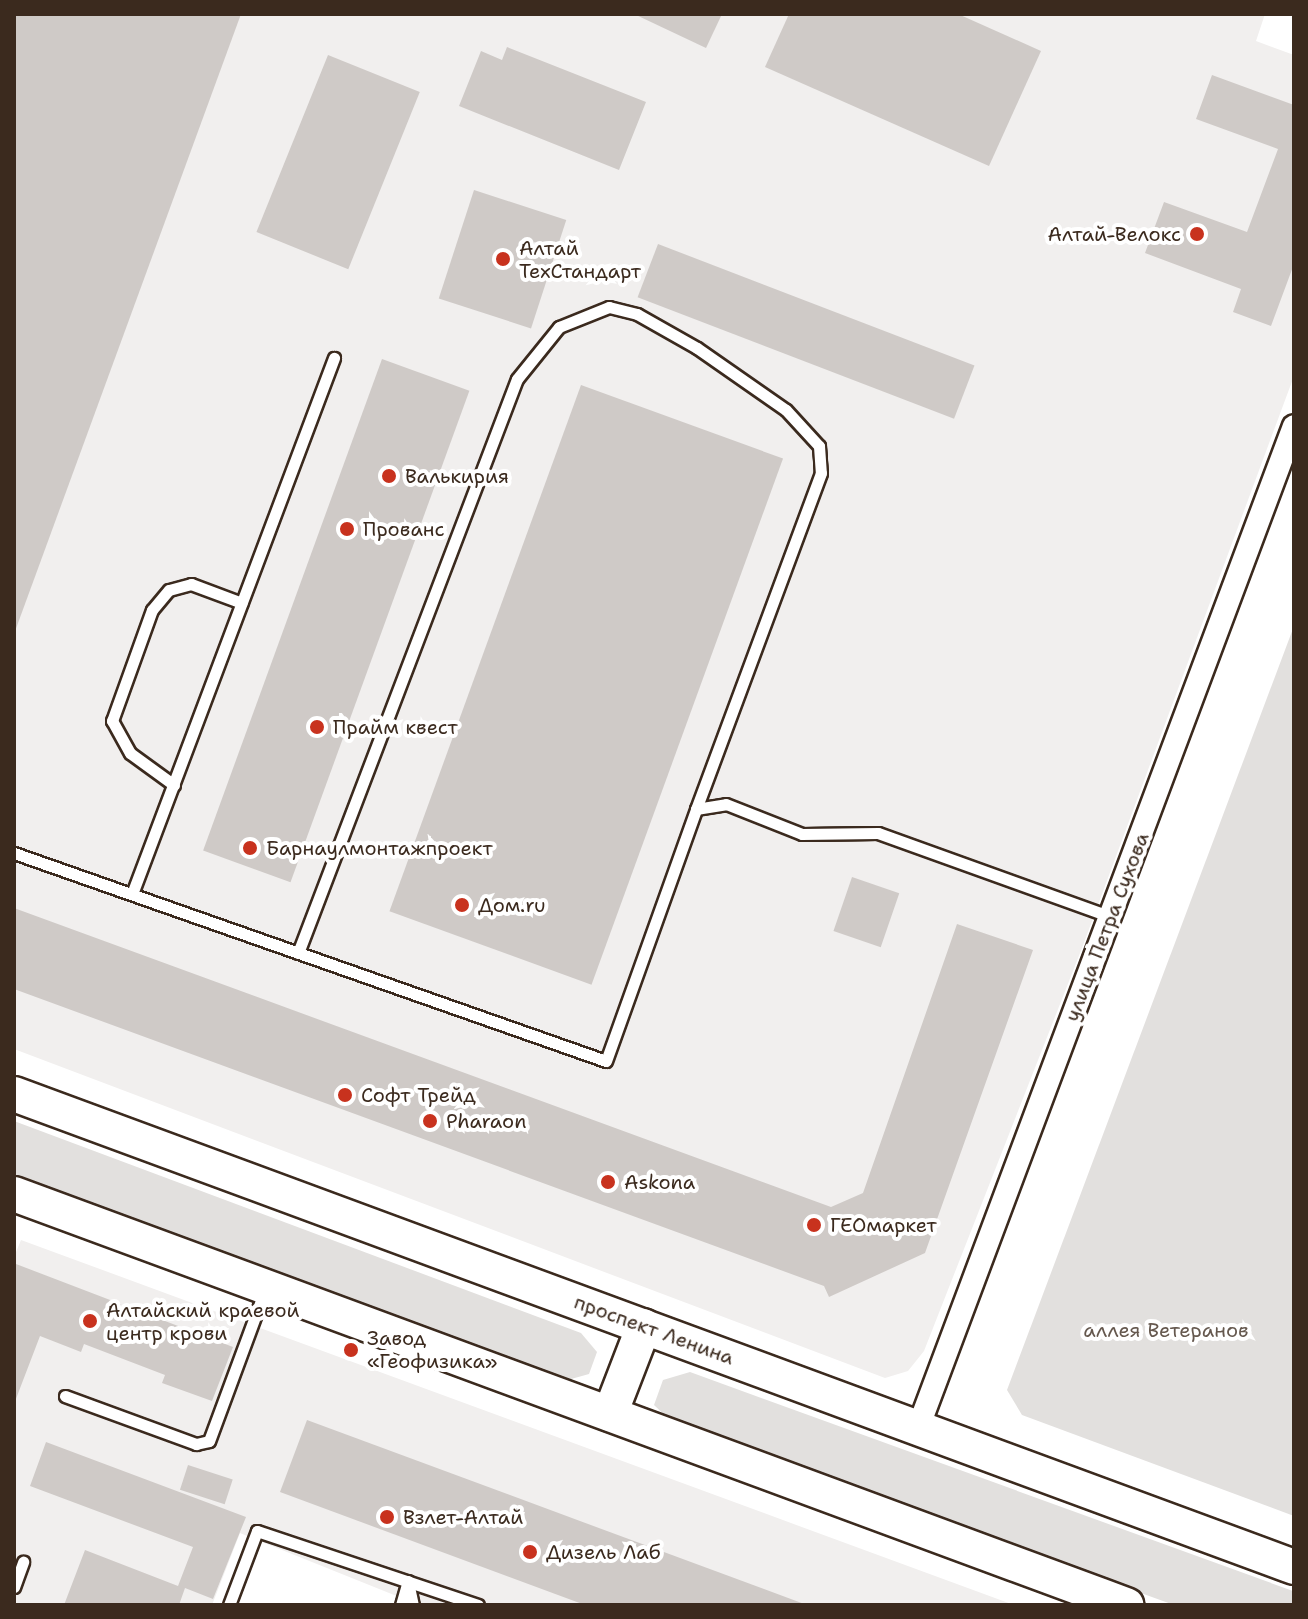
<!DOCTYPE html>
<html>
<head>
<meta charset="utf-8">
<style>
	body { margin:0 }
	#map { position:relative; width:1308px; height:1619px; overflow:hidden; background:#fff; font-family:"Shantell Sans",sans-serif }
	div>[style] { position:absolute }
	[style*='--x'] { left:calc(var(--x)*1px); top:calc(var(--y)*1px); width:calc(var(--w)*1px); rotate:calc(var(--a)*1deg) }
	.built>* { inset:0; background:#f1efee }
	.green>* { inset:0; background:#e2e0de }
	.building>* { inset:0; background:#cfcac7; transform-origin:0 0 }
	.roads { filter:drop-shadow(2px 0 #3b2a1e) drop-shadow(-2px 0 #3b2a1e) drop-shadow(0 2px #3b2a1e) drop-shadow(0 -2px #3b2a1e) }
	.lane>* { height:11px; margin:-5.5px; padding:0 5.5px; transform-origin:5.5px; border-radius:5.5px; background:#fff }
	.street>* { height:22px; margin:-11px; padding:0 11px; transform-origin:11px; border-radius:11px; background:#fff }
	.primary>* { height:34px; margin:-17px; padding:0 17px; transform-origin:17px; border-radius:17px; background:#fff }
	.dots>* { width:22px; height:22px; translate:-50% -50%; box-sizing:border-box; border:4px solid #fff; border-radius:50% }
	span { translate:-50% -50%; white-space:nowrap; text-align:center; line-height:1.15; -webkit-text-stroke:8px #fff; paint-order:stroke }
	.poi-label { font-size:20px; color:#3b2a1e }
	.right { translate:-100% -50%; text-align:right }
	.left { translate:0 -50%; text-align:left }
	.street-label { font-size:20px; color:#3b2a1e }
	.park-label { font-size:20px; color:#65584e }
	.frame { position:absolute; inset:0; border:16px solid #3b2a1e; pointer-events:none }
</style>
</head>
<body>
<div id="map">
	<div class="built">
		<i style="clip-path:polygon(14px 14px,1265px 14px,1256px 41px,1294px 55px,1294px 376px,1082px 948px,924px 1351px,908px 1371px,885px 1378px,14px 1049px)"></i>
		<i style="clip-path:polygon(21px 1240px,1014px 1605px,419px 1605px,240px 1533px,212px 1605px,14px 1605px,14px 1257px)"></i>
	</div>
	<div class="green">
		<i style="clip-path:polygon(1294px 626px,1294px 1516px,1022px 1415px,1007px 1390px)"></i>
		<i style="clip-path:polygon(14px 1121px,581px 1333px,597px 1352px,589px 1374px,564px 1381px,14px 1177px)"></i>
		<i style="clip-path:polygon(690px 1372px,1293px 1591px,1294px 1605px,1174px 1605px,674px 1424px,654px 1405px,663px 1380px)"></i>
	</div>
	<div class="building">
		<i style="clip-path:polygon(14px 14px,241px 14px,14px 634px)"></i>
		<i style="clip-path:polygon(634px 14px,722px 14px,706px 48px)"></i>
		<i style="clip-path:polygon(789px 14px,958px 14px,1041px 51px,989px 166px,765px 67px)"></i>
		<i style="clip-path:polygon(507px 47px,646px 102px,619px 170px,459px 106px,481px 51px,502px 60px)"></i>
		<i style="left:328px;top:55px;width:99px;height:191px;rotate:22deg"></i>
		<i style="clip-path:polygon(1212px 75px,1294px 105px,1294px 264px,1271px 326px,1233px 312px,1241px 289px,1145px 253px,1164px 202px,1247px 232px,1278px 149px,1196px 119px)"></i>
		<i style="left:474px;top:190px;width:97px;height:114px;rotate:18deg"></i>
		<i style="left:658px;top:244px;width:339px;height:57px;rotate:21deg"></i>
		<i style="left:382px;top:359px;width:93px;height:523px;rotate:20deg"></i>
		<i style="left:581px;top:385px;width:215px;height:560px;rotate:20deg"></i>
		<i style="left:852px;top:877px;width:50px;height:57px;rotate:19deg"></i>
		<i style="clip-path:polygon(14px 908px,831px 1207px,863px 1193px,957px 924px,1033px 950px,925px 1253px,829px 1297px,824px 1286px,14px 989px)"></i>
		<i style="clip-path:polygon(16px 1264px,233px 1347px,212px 1401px,162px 1383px,165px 1375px,84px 1344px,81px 1352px,40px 1336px,14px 1404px)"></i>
		<i style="clip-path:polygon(307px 1420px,807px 1605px,585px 1605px,280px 1492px)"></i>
		<i style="clip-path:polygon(46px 1442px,246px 1517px,213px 1599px,185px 1588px,179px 1605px,64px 1605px,85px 1550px,178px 1586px,193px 1547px,30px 1486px)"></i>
		<i style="left:188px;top:1465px;width:47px;height:26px;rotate:18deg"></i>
	</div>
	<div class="roads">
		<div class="lane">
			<i style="--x:174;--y:785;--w:54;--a:-144"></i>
			<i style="--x:130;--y:753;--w:37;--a:-119"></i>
			<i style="--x:112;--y:721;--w:118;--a:-70.2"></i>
			<i style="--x:152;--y:610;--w:26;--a:-50"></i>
			<i style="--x:169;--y:590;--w:23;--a:-15"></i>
			<i style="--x:191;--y:584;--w:54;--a:20.4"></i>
			<i style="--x:14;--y:853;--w:627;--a:19.36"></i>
			<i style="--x:606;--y:1061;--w:268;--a:-70.3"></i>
			<i style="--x:696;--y:809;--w:30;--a:-9"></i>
			<i style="--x:726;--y:804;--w:82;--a:21.5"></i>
			<i style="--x:802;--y:834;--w:76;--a:-0.8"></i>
			<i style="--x:878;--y:833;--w:248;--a:19.8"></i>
			<i style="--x:132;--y:894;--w:573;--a:-69.35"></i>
			<i style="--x:298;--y:953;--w:614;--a:-69.12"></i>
			<i style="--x:517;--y:379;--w:67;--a:-51.1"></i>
			<i style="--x:559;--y:327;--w:54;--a:-21.8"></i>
			<i style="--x:609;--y:307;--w:29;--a:14"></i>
			<i style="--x:637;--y:314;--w:69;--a:29.5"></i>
			<i style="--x:697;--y:348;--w:108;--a:34.9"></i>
			<i style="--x:786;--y:410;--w:49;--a:47.5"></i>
			<i style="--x:819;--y:446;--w:27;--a:86"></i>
			<i style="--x:821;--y:473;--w:358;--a:110.4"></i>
			<i style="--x:65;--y:1396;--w:140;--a:20.1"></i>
			<i style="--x:196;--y:1444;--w:13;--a:-13"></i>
			<i style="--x:209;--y:1441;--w:159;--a:-69.7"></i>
			<i style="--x:408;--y:1582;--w:24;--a:78"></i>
			<i style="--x:14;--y:1587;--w:27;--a:-70"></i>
			<i style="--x:229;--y:1605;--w:79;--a:-69.3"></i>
			<i style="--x:257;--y:1531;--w:233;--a:18.5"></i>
			<i style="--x:401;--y:1605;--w:25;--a:-74"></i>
		</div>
		<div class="street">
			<i style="--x:918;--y:1428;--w:1070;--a:-69.43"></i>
		</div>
		<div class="primary">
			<i style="--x:14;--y:1094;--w:1365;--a:20.28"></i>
			<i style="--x:14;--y:1194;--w:1186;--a:20.28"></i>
			<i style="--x:610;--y:1414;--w:94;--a:-68.9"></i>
		</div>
	</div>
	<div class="dots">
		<i style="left:1197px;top:234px;background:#c8321e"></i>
		<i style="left:503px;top:259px;background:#c8321e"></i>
		<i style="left:389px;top:476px;background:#c8321e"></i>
		<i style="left:347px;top:529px;background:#c8321e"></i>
		<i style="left:317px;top:727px;background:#c8321e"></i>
		<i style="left:250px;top:848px;background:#c8321e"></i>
		<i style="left:462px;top:905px;background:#c8321e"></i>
		<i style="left:345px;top:1095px;background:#c8321e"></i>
		<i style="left:430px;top:1121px;background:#c8321e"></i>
		<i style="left:608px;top:1182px;background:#c8321e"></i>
		<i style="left:814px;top:1225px;background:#c8321e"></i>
		<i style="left:90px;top:1321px;background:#c8321e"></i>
		<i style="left:351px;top:1350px;background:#c8321e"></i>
		<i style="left:387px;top:1517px;background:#c8321e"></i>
		<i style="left:530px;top:1552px;background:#c8321e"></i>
	</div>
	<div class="poi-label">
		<span class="right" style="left:1181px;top:234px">Алтай-Велокс</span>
		<span class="left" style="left:519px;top:260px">Алтай<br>ТехСтандарт</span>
		<span class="left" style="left:405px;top:476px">Валькирия</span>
		<span class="left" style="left:363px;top:529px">Прованс</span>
		<span class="left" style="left:333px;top:727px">Прайм квест</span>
		<span class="left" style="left:266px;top:848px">Барнаулмонтажпроект</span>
		<span class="left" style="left:478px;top:905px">Дом.ru</span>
		<span class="left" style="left:361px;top:1095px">Софт Трейд</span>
		<span class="left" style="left:446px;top:1121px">Pharaon</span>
		<span class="left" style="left:624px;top:1182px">Askona</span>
		<span class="left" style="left:830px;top:1225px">ГЕОмаркет</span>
		<span class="left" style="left:106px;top:1322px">Алтайский краевой<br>центр крови</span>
		<span class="left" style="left:367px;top:1350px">Завод<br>«Геофизика»</span>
		<span class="left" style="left:403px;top:1517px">Взлет-Алтай</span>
		<span class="left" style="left:546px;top:1552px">Дизель Лаб</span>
	</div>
	<div class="street-label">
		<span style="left:1107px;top:927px;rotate:-69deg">улица Петра Сухова</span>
		<span style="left:654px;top:1330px;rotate:20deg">проспект Ленина</span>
	</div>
	<div class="park-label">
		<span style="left:1166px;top:1330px">аллея Ветеранов</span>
	</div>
	<div class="frame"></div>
</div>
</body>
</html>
